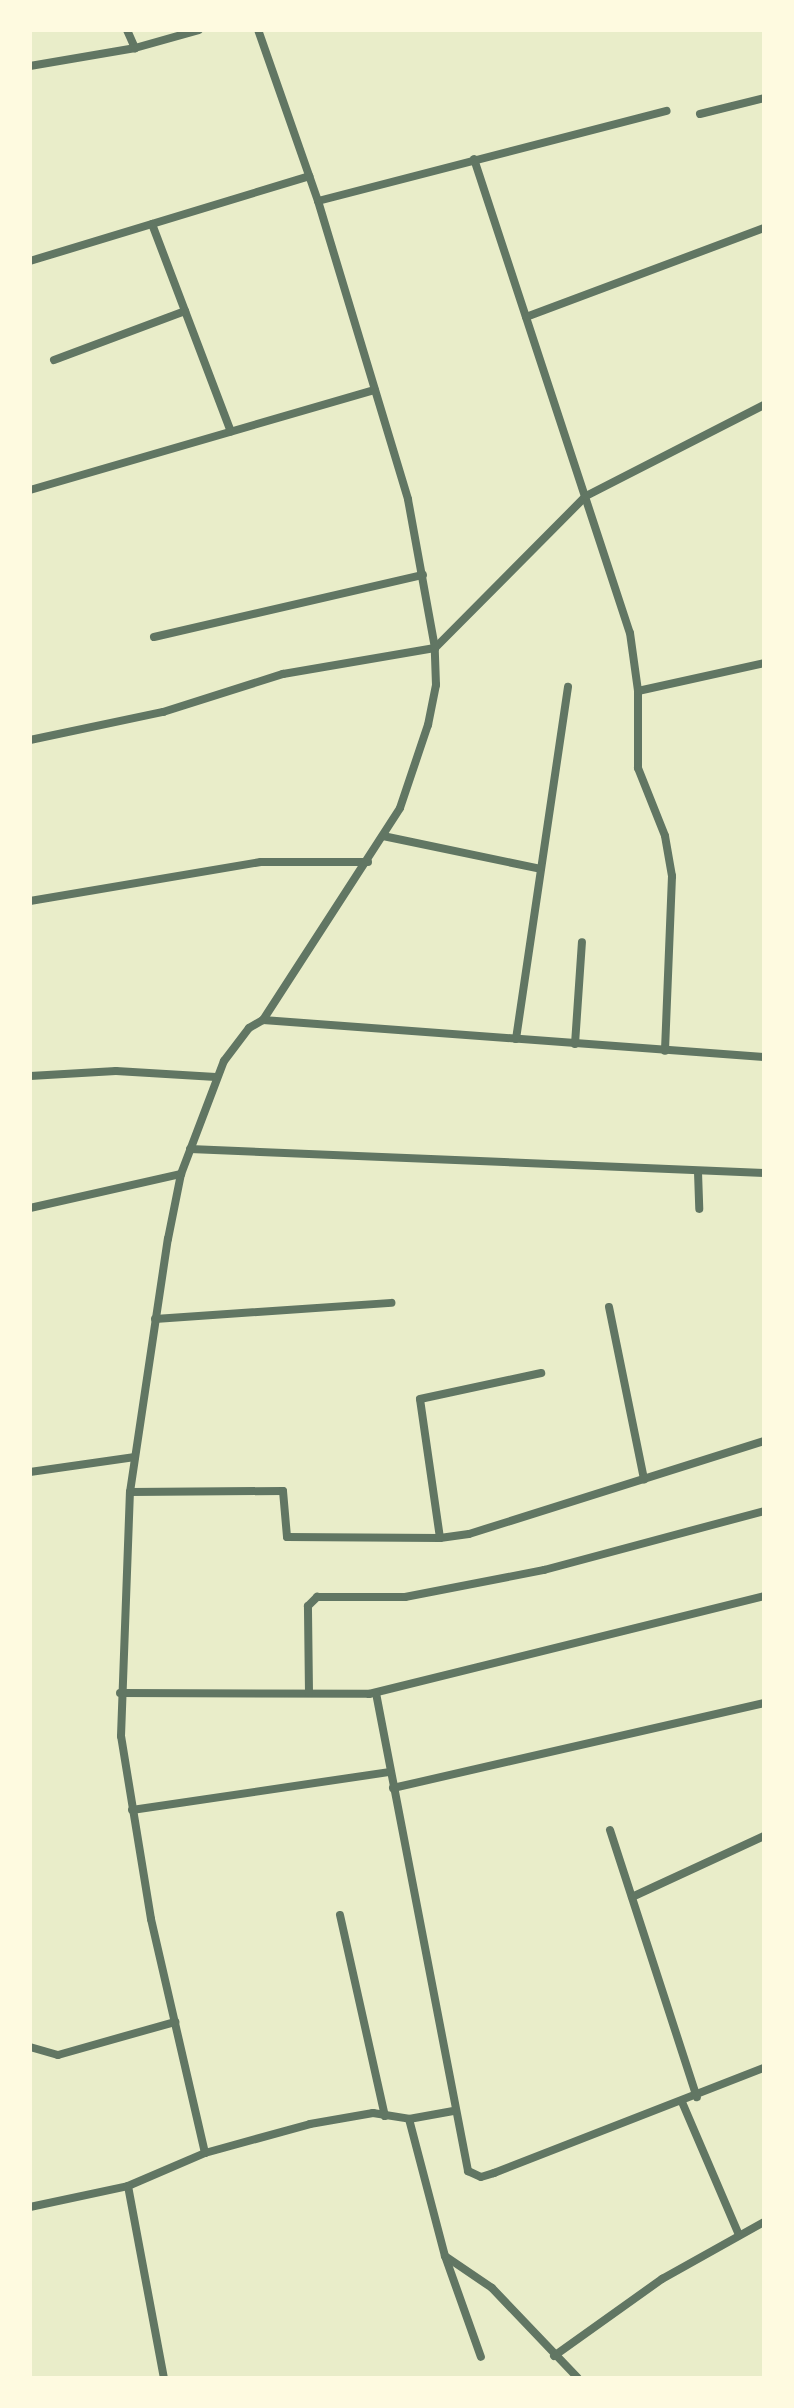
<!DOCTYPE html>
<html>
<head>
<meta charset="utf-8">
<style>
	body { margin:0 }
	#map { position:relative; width:794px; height:2408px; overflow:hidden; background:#e9edc9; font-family:"IBM Plex Sans",sans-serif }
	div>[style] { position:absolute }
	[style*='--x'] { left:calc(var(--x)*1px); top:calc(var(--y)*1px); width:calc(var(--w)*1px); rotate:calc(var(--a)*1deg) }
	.minor>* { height:8px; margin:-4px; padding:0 4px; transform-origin:4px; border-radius:4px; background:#617663 }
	span { translate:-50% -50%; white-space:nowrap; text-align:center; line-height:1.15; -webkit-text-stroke:6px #fefae0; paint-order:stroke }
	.frame { position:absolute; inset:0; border:32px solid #fefae0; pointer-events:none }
</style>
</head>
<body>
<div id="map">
	<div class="minor">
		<i style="--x:127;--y:30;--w:20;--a:66"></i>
		<i style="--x:30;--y:66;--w:107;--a:-9.7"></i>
		<i style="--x:135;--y:48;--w:66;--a:-15.7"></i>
		<i style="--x:700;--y:114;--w:66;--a:-14"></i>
		<i style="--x:474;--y:159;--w:499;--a:71.8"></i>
		<i style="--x:630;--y:633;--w:59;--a:82.1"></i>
		<i style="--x:638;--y:691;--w:77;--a:90"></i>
		<i style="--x:638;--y:768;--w:73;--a:68.3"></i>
		<i style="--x:665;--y:836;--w:41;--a:80.1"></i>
		<i style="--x:672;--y:876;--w:175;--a:92.3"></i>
		<i style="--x:318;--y:201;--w:360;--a:-14.5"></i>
		<i style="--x:152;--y:224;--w:222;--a:69.2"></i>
		<i style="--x:30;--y:261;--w:292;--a:-16.9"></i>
		<i style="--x:526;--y:317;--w:254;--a:-20.5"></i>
		<i style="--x:54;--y:360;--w:140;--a:-20.5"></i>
		<i style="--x:30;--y:490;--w:359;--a:-16.2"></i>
		<i style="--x:154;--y:637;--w:276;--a:-13"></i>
		<i style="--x:435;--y:648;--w:214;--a:-45.2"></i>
		<i style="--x:586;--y:496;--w:200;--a:-27.1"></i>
		<i style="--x:638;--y:691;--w:129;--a:-12.5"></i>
		<i style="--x:30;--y:740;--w:136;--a:-11.9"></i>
		<i style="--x:163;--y:712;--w:126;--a:-17.6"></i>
		<i style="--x:283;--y:674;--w:154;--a:-9.7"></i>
		<i style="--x:383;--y:836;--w:161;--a:11.8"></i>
		<i style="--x:30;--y:901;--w:234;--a:-9.6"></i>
		<i style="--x:261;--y:862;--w:107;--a:0"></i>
		<i style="--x:263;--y:1020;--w:502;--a:4.22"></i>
		<i style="--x:516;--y:1039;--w:356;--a:-81.6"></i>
		<i style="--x:575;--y:1044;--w:102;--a:-86.1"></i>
		<i style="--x:30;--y:1076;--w:86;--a:-3.3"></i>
		<i style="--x:116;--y:1071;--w:100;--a:3.4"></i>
		<i style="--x:190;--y:1149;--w:575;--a:2.39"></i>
		<i style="--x:698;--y:1172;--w:37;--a:88"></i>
		<i style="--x:30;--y:1208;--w:155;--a:-12.7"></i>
		<i style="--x:609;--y:1307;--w:176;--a:78.5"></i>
		<i style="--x:155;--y:1319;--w:237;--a:-3.9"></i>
		<i style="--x:30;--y:1472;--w:106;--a:-8.1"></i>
		<i style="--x:130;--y:1492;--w:153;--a:-0.4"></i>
		<i style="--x:283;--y:1491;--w:46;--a:85"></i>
		<i style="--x:287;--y:1537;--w:153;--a:0.4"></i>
		<i style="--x:440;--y:1538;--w:29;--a:-8"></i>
		<i style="--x:469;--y:1534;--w:309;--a:-17.5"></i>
		<i style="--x:440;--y:1538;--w:140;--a:-98.2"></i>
		<i style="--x:420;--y:1399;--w:124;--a:-12.1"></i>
		<i style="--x:120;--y:1693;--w:249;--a:0.2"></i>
		<i style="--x:369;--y:1694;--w:407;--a:-13.9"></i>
		<i style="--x:309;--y:1693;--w:87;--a:-90.7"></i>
		<i style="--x:308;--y:1606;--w:13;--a:-45"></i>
		<i style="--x:317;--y:1597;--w:88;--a:0"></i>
		<i style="--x:405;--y:1597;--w:142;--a:-11"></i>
		<i style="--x:544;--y:1570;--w:228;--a:-15"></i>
		<i style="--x:376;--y:1693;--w:487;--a:79.1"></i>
		<i style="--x:468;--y:2171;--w:14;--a:25"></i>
		<i style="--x:481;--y:2177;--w:14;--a:-17"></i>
		<i style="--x:494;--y:2173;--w:290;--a:-21.3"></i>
		<i style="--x:393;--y:1788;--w:381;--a:-12.9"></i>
		<i style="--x:132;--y:1810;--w:261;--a:-8.4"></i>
		<i style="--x:610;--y:1830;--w:281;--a:72"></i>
		<i style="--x:632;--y:1897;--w:145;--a:-24.8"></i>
		<i style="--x:340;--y:1915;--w:206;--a:77.4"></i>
		<i style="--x:30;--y:2047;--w:29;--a:16"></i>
		<i style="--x:58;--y:2055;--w:122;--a:-15.8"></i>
		<i style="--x:682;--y:2102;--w:145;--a:66.8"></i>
		<i style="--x:409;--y:2119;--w:142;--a:75.3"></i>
		<i style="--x:445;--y:2256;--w:107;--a:70.4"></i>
		<i style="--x:205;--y:2153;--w:240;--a:-103"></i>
		<i style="--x:151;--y:1919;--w:185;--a:-99.3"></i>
		<i style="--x:121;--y:1736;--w:244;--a:-87.9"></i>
		<i style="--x:130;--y:1492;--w:256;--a:-81.5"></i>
		<i style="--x:168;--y:1239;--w:66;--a:-78.7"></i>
		<i style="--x:181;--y:1174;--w:121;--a:-69.2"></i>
		<i style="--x:224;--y:1061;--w:41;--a:-52.9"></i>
		<i style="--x:249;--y:1028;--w:16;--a:-30"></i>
		<i style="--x:263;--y:1020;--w:252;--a:-57.1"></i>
		<i style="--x:400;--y:808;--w:88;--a:-71.4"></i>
		<i style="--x:428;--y:725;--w:41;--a:-78.7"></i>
		<i style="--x:436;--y:685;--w:37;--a:-92"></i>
		<i style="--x:435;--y:648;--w:151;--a:-100.3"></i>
		<i style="--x:408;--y:499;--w:311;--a:-106.8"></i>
		<i style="--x:318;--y:201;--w:181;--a:-109.3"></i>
		<i style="--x:128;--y:2186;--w:195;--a:79.4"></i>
		<i style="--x:30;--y:2207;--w:100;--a:-12.1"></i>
		<i style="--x:128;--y:2186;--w:84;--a:-23.2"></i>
		<i style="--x:205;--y:2153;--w:109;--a:-15.4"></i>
		<i style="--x:310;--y:2124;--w:64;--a:-9.9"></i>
		<i style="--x:373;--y:2113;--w:36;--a:9"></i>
		<i style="--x:409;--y:2119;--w:45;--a:-10.3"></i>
		<i style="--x:445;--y:2256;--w:57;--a:34.2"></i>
		<i style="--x:492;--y:2288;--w:124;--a:46.3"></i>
		<i style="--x:554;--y:2356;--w:133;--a:-35.5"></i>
		<i style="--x:662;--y:2279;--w:117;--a:-29.2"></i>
	</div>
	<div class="frame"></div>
</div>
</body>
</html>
